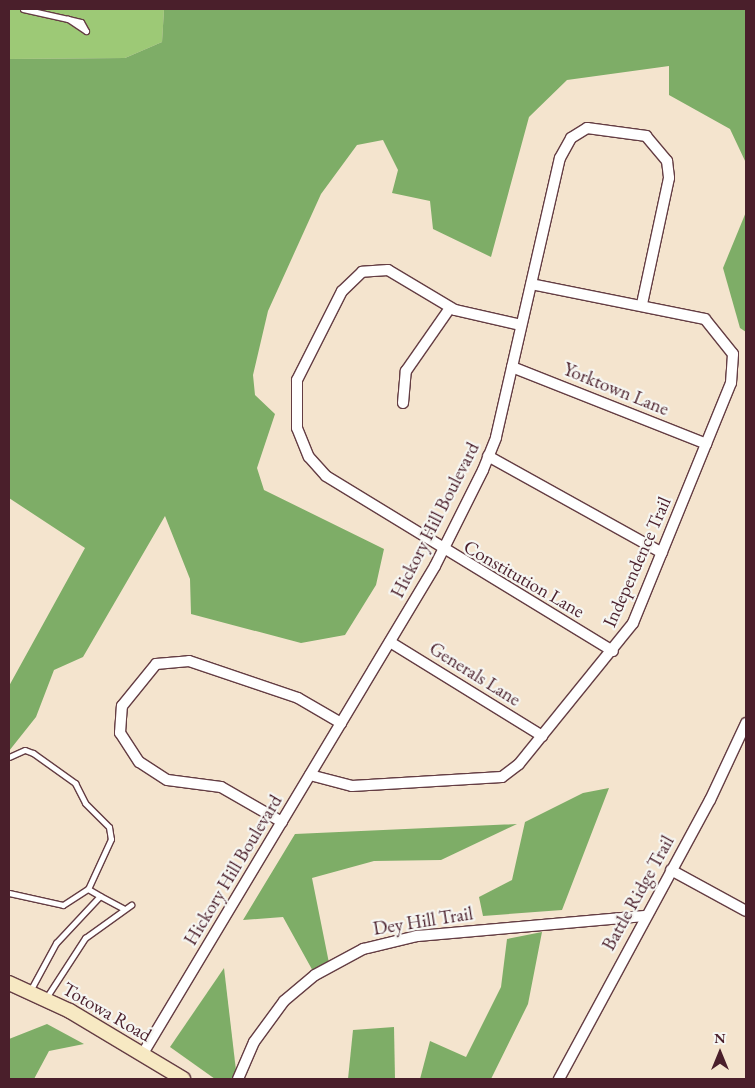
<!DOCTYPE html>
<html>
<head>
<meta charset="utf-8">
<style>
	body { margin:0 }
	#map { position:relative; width:755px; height:1088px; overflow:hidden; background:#f4e4ce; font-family:"EB Garamond",serif }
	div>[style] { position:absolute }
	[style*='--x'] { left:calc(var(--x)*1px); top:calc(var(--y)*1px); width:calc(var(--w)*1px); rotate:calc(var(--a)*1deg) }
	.green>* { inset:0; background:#9dc976 }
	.forest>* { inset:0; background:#7ead67 }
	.roads { filter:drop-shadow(1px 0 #643d43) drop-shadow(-1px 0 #643d43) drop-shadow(0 1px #643d43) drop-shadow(0 -1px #643d43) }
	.lane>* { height:5px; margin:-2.5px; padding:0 2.5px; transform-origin:2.5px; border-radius:2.5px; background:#fff }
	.street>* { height:10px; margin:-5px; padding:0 5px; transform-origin:5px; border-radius:5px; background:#fff }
	.secondary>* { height:14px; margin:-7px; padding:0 7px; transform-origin:7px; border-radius:7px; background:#f7e9c3 }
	span { translate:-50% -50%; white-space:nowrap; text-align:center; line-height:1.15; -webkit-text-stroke:4.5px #f6f6f2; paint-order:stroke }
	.street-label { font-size:19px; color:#4a1f2b }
	.frame { position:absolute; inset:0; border:10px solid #4a1f2b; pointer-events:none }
	.north { position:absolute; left:695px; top:1028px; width:50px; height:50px; -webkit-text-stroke:4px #f6f6f2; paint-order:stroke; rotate:0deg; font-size:14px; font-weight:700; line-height:20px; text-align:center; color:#4a1f2b }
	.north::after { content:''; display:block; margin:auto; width:18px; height:22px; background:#4a1f2b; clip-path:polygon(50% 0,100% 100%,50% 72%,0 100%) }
</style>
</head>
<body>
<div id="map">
	<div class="green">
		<i style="clip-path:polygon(9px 9px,164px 9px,162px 42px,125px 58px,9px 59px)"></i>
	</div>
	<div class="forest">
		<i style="clip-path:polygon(164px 9px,746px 9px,746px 163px,730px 129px,669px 95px,669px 66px,567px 80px,529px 117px,491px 257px,433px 229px,430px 201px,392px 193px,398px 170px,383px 140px,357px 145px,321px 194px,268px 311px,253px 375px,255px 395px,275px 414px,257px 468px,264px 490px,384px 549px,376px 585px,345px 635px,301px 643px,191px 614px,190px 579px,165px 516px,83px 657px,54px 670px,36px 717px,9px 751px,9px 686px,85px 548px,9px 498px,9px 59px,125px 58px,162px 42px)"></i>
		<i style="clip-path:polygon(746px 212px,746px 332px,740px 328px,723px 268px)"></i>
		<i style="clip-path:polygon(609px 788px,562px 910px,483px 916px,479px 897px,512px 880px,525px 822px,583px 793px)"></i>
		<i style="clip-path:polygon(517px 824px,441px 860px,374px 861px,312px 878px,329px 963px,314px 973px,283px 917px,243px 920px,295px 834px)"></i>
		<i style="clip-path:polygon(542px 932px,528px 1004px,491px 1079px,420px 1079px,430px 1041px,466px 1057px,501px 987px,507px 939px)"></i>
		<i style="clip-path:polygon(224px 968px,237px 1079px,215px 1079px,170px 1047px)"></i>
		<i style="clip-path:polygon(47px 1024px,84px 1044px,49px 1051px,34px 1079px,9px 1079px,9px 1039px)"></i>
		<i style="clip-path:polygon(394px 1027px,395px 1079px,348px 1079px,353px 1030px)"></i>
	</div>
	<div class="roads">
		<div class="lane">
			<i style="--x:23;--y:9;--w:46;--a:12.5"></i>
			<i style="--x:68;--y:19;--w:13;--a:13"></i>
			<i style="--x:81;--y:22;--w:10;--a:61"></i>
			<i style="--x:86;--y:31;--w:22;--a:-146"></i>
			<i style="--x:9;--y:757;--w:17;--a:-24"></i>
			<i style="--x:25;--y:750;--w:9;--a:21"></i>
			<i style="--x:33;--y:753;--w:52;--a:35.5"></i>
			<i style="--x:75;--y:783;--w:22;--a:63"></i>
			<i style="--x:85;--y:803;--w:34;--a:45"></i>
			<i style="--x:109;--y:827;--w:12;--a:81"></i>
			<i style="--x:111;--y:839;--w:55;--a:114.7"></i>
			<i style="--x:9;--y:893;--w:55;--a:12.5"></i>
			<i style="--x:63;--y:905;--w:30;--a:-33"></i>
			<i style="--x:88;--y:889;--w:14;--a:30"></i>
			<i style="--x:30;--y:991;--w:55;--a:-61.6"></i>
			<i style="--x:56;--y:943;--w:64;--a:-46.9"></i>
			<i style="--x:100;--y:896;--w:26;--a:28"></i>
			<i style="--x:46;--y:998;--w:72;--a:-57"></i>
			<i style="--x:85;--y:938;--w:57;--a:-35.7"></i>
		</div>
		<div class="street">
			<i style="--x:521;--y:325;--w:68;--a:-167.2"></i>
			<i style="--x:455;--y:310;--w:78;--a:-149.2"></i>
			<i style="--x:388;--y:270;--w:26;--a:176"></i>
			<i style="--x:362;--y:272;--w:28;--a:136"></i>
			<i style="--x:342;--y:291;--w:100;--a:116.8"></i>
			<i style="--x:297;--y:380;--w:48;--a:90"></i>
			<i style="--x:297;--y:428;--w:31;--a:68"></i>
			<i style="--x:309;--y:457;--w:25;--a:48"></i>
			<i style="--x:326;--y:476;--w:336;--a:31.4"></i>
			<i style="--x:512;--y:367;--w:209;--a:21.6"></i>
			<i style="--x:403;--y:403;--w:32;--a:-85"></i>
			<i style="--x:406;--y:371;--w:77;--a:-55.1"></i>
			<i style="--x:488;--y:456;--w:199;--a:29.1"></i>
			<i style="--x:390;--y:642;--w:179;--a:31.7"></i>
			<i style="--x:310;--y:775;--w:43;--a:14.7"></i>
			<i style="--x:352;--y:786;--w:150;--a:-3.4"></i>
			<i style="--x:502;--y:777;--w:21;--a:-37"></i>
			<i style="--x:519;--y:764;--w:181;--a:-51"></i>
			<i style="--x:633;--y:623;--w:259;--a:-67.8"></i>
			<i style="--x:731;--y:383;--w:29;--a:-86"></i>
			<i style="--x:733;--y:354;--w:45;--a:-128.7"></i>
			<i style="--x:705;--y:319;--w:177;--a:-168.6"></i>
			<i style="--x:282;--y:822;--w:70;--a:-150.2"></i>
			<i style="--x:221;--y:787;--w:54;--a:-172.6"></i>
			<i style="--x:167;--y:780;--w:33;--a:-147"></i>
			<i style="--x:139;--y:762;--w:35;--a:-123"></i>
			<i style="--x:120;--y:733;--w:27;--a:-86"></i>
			<i style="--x:122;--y:706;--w:54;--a:-51"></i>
			<i style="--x:156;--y:664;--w:33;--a:-5"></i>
			<i style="--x:189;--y:661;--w:115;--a:18.7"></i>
			<i style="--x:298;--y:698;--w:50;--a:30.2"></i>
			<i style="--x:671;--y:870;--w:85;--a:28.7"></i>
			<i style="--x:142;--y:1055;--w:570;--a:-59.07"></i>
			<i style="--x:435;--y:566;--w:107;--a:-63.4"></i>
			<i style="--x:483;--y:470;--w:35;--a:-68"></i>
			<i style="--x:496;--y:437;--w:286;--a:-77.1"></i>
			<i style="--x:560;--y:158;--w:23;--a:-61"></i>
			<i style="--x:571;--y:138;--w:19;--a:-32"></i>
			<i style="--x:587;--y:128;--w:60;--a:7.7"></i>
			<i style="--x:646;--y:136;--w:33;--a:50"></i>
			<i style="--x:667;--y:161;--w:17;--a:83"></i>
			<i style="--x:669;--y:178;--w:129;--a:102.1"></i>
			<i style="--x:238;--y:1079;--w:40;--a:-66.6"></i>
			<i style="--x:254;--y:1042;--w:51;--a:-53.8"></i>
			<i style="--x:284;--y:1001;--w:40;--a:-40"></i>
			<i style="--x:315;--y:975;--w:55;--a:-28.4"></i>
			<i style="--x:363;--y:949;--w:56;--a:-13.5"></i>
			<i style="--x:417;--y:936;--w:229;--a:-5"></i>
			<i style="--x:559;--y:1079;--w:317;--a:-61.6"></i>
			<i style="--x:710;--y:800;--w:85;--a:-64.9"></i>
		</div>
		<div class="secondary">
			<i style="--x:9;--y:983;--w:67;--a:24.7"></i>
			<i style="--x:70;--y:1011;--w:132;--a:31"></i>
		</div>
	</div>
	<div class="street-label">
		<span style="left:616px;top:389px;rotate:22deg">Yorktown Lane</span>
		<span style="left:435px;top:520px;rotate:-63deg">Hickory Hill Boulevard</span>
		<span style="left:637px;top:562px;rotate:-66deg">Independence Trail</span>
		<span style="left:524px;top:579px;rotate:30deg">Constitution Lane</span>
		<span style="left:475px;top:674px;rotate:32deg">Generals Lane</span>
		<span style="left:233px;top:870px;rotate:-59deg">Hickory Hill Boulevard</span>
		<span style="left:638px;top:893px;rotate:-61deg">Battle Ridge Trail</span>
		<span style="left:423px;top:921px;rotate:-9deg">Dey Hill Trail</span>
		<span style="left:107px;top:1012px;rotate:30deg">Totowa Road</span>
	</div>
	<div class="frame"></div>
	<div class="north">N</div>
</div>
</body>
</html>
